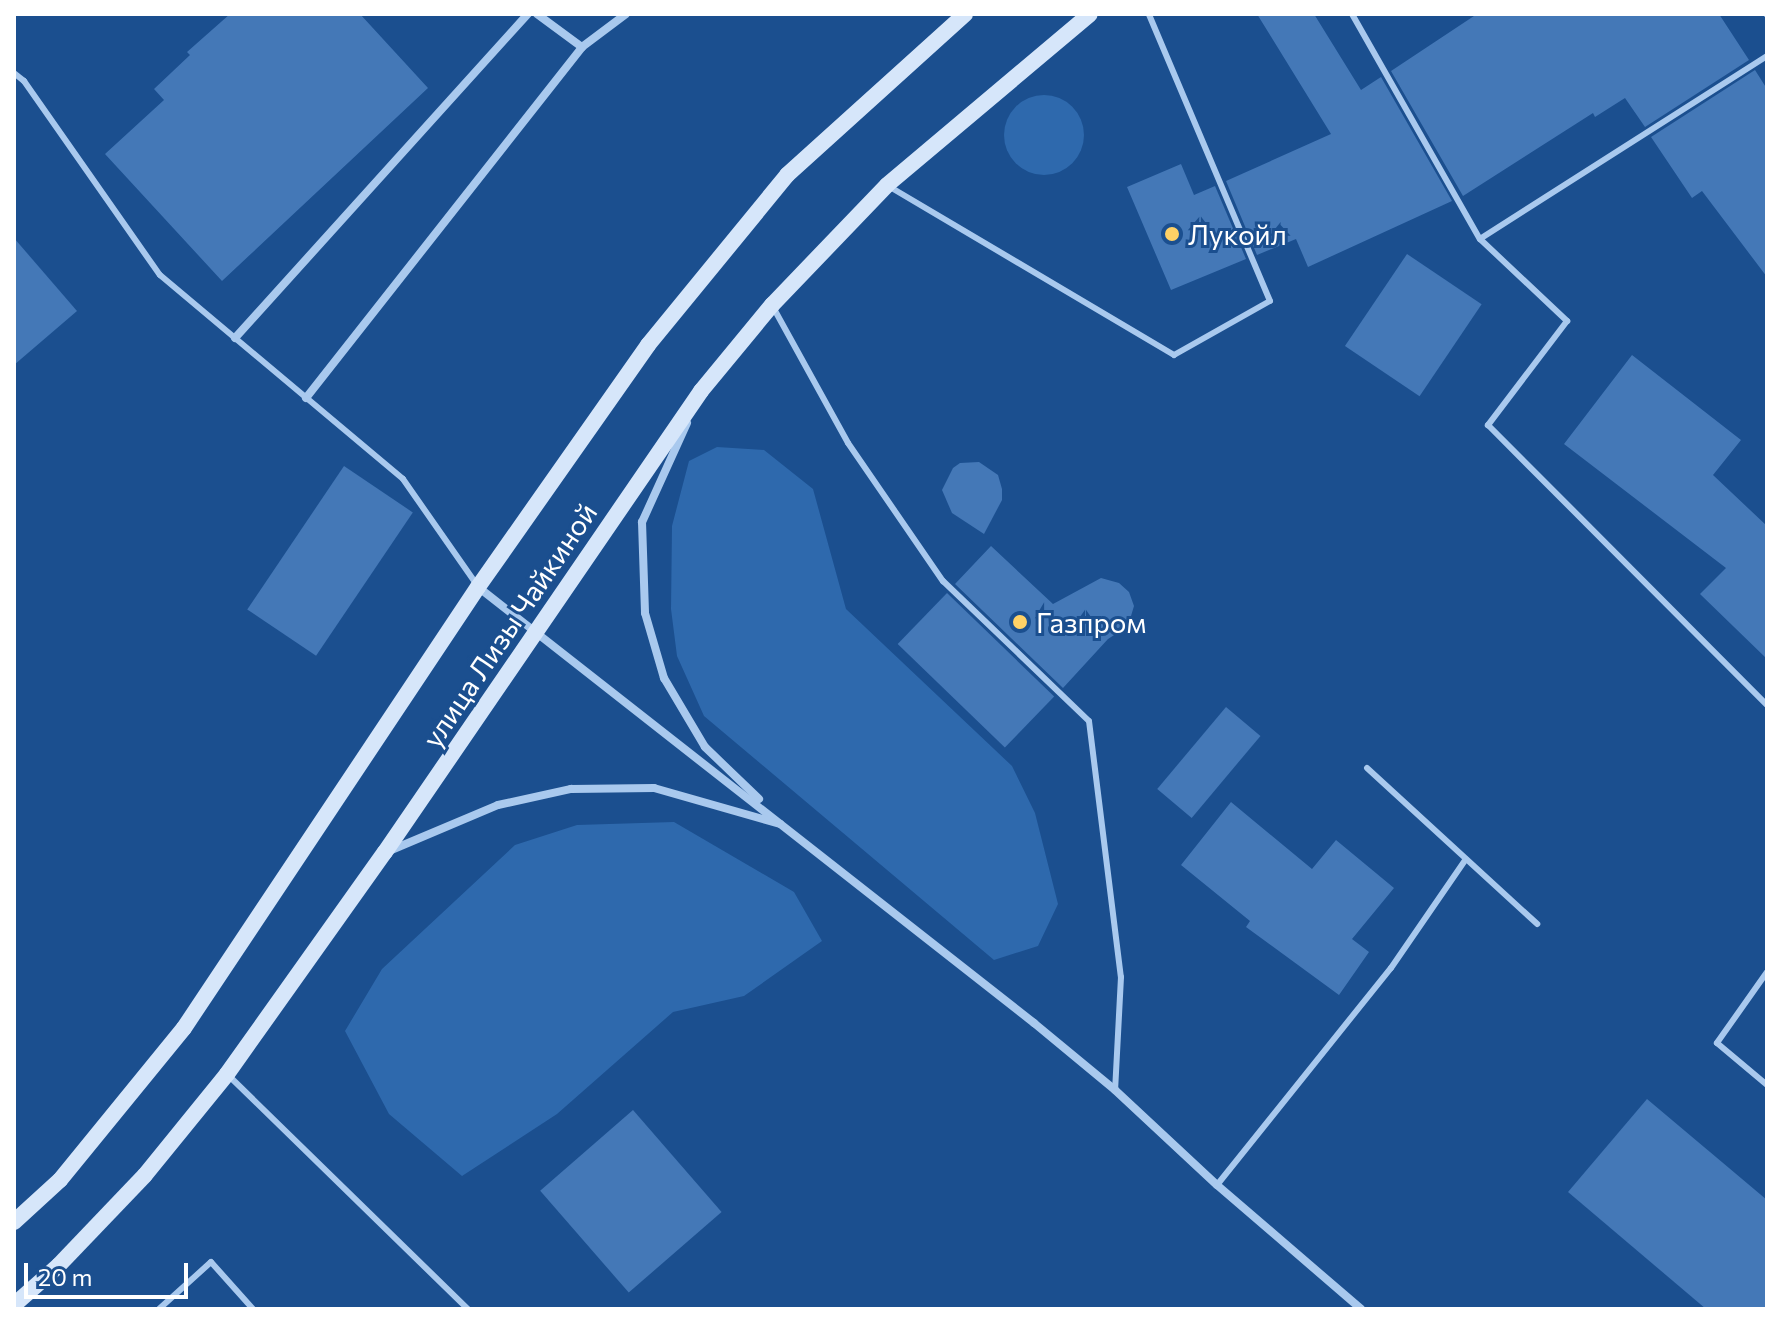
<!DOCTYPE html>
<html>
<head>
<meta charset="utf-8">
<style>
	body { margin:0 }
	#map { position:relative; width:1781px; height:1323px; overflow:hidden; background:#1b4f8f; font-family:Commissioner,sans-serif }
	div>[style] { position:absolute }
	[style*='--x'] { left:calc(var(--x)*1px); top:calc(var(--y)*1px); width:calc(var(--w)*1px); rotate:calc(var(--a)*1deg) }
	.green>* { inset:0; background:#2e69ad }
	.round { border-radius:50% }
	.building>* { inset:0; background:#4478b7; transform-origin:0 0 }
	.service>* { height:6px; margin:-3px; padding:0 3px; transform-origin:3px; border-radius:3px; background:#a9c9ee }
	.minor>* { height:8px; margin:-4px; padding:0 4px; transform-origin:4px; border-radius:4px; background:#a9c9ee }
	.secondary>* { height:16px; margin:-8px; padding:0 8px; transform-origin:8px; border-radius:8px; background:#d6e6fa }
	.dots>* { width:22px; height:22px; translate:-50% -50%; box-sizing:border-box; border:4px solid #1b4f8f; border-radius:50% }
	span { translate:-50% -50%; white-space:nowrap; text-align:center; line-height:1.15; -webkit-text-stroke:6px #1b4f8f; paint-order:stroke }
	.poi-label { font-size:28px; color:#fff }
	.left { translate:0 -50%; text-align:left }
	.street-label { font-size:28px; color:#fff }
	.frame { position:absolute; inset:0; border:16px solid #fff; pointer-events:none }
	.scale { position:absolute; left:24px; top:1263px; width:164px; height:36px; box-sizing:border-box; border:4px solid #fff; border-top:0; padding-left:10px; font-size:24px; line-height:28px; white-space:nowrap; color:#fff; -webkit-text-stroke:6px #1b4f8f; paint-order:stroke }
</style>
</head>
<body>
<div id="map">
	<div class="green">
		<i class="round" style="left:1004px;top:95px;width:80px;height:80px"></i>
		<i style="clip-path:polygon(717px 447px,764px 450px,813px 489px,846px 609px,1012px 766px,1035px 813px,1058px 904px,1038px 946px,994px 960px,704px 716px,677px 656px,671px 609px,672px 526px,689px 461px)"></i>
		<i style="clip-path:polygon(674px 822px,794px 892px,822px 941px,744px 996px,673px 1012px,557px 1114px,462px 1176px,389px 1114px,345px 1031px,382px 969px,515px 845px,577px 825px)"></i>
	</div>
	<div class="building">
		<i style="clip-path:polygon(230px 14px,360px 14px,428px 88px,222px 281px,105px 154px,164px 100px,154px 89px,190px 55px,187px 52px)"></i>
		<i style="clip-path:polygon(1257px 14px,1314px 14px,1361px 90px,1381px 77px,1452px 201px,1308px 267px,1296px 239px,1257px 255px,1226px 181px,1331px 134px)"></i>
		<i style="clip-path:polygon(1477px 14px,1719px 14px,1749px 60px,1645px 127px,1625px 98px,1595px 117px,1593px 113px,1463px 196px,1391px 71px)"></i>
		<i style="clip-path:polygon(1755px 70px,1767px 89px,1767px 277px,1702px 191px,1692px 198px,1651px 137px)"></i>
		<i style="clip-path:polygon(1181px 164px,1194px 195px,1215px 186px,1246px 259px,1171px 290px,1127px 187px)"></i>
		<i style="clip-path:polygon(14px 238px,77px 311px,14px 365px)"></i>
		<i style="left:1407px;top:254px;width:90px;height:111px;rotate:34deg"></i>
		<i style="clip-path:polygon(1632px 355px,1741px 440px,1713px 475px,1767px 526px,1767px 659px,1700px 594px,1726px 568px,1564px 444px)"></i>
		<i style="clip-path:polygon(979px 462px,998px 475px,1002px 489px,1002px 500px,984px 534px,952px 513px,942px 490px,953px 468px,960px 463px)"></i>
		<i style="left:344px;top:466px;width:83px;height:173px;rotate:34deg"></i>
		<i style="clip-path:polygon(991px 546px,1053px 604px,1101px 578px,1119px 583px,1129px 592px,1134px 606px,1128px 626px,1108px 639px,1063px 688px,955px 584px)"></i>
		<i style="left:947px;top:593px;width:149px;height:71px;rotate:44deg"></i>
		<i style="left:1226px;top:707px;width:45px;height:107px;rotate:40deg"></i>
		<i style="clip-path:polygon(1231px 802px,1312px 869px,1336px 840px,1394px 888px,1352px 939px,1369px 952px,1339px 995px,1246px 927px,1250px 921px,1181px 865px)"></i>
		<i style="clip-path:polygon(1647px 1099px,1767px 1200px,1767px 1309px,1706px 1309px,1568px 1192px)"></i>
		<i style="left:633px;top:1110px;width:135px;height:123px;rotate:49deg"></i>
	</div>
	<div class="service">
		<i style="--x:1352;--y:14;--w:259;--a:60.4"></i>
		<i style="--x:1766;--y:14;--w:1;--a:45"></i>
		<i style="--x:1767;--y:56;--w:340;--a:147.5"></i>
		<i style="--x:1480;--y:239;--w:120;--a:43.3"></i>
		<i style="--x:1567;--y:321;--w:131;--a:127.2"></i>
		<i style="--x:1488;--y:425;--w:395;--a:45.1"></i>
		<i style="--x:14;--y:73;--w:13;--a:39"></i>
		<i style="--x:24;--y:81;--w:237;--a:55"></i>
		<i style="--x:160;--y:275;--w:317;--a:40"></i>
		<i style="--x:403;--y:479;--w:129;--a:55.1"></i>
		<i style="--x:890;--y:187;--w:330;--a:30.6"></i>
		<i style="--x:1174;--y:355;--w:110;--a:-29.4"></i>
		<i style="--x:1270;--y:301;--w:311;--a:-112.9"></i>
		<i style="--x:773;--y:307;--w:155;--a:61.1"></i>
		<i style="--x:848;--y:443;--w:168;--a:55.5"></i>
		<i style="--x:943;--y:581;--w:202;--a:43.8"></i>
		<i style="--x:1089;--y:721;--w:258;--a:82.9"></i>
		<i style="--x:1121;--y:977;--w:113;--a:93"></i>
		<i style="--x:1367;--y:768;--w:231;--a:42.5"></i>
		<i style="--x:1767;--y:972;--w:87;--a:125.2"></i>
		<i style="--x:1717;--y:1043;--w:65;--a:40"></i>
		<i style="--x:227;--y:1074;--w:337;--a:44.3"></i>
		<i style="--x:1217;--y:1185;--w:278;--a:-51.3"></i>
		<i style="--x:1391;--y:968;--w:132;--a:-55.5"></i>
		<i style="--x:159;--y:1309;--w:70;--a:-42.1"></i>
		<i style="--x:211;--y:1262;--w:63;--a:48.2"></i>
	</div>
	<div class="minor">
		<i style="--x:537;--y:14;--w:56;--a:36.3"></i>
		<i style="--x:582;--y:47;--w:55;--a:-36.9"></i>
		<i style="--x:235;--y:338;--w:437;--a:-47.9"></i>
		<i style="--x:306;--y:398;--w:447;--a:-51.8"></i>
		<i style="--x:687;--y:423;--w:109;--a:114.4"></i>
		<i style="--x:642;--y:522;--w:91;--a:88.1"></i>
		<i style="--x:645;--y:613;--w:68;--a:73.7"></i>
		<i style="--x:664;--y:678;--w:80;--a:59.3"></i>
		<i style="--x:705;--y:747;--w:75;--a:43.9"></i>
		<i style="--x:478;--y:587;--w:707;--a:38.1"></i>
		<i style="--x:1034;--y:1023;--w:105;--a:39.6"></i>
		<i style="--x:1115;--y:1090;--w:139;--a:43"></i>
		<i style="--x:1217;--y:1185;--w:190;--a:40.7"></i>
		<i style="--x:389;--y:851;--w:118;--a:-22.9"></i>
		<i style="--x:498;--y:805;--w:75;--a:-12.4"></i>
		<i style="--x:571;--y:789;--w:83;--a:-0.7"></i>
		<i style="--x:654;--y:788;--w:131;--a:15.9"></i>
	</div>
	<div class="secondary">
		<i style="--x:14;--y:1222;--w:62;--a:-42.4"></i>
		<i style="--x:60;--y:1180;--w:196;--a:-50.8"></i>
		<i style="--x:184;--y:1028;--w:530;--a:-56.31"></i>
		<i style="--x:478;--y:587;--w:296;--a:-54.9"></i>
		<i style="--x:648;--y:345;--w:220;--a:-50.7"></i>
		<i style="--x:787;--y:175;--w:240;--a:-42.1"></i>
		<i style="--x:14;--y:1305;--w:60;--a:-41.6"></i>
		<i style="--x:59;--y:1265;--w:124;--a:-46.3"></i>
		<i style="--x:145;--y:1175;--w:130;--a:-50.9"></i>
		<i style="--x:227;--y:1074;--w:272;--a:-54.6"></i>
		<i style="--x:385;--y:852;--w:559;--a:-55.57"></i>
		<i style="--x:701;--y:391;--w:112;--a:-50.5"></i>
		<i style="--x:772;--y:305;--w:166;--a:-46.2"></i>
		<i style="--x:887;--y:185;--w:265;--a:-40.1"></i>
	</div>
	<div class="dots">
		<i style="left:1172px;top:234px;background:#ffd166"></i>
		<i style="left:1020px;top:622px;background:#ffd166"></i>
	</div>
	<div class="poi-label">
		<span class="left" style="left:1188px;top:234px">Лукойл</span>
		<span class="left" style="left:1036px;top:622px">Газпром</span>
	</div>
	<div class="street-label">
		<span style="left:509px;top:625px;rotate:-56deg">улица Лизы Чайкиной</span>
	</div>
	<div class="frame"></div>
	<div class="scale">20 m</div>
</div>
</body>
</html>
